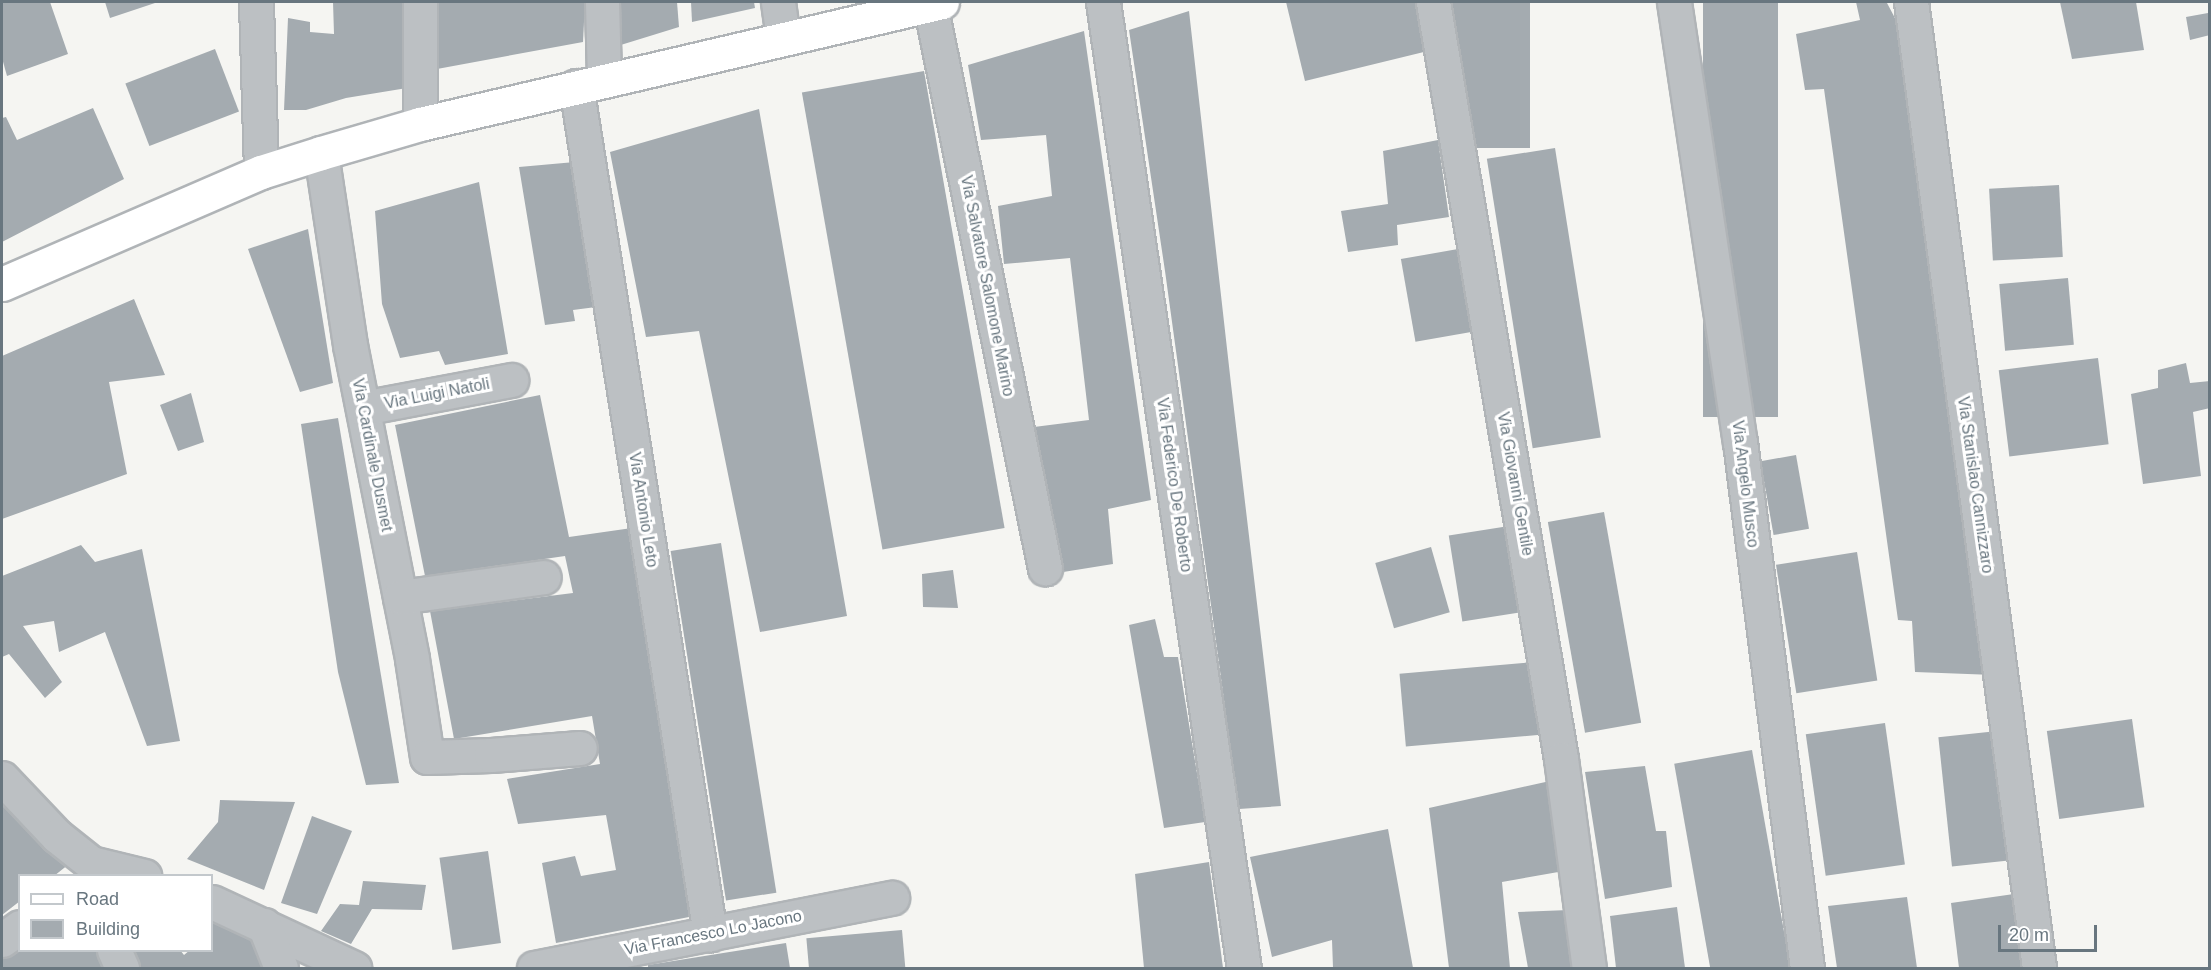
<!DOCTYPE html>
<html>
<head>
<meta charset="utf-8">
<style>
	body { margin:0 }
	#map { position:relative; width:2211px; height:970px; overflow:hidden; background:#f5f5f2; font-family:Helvetica,sans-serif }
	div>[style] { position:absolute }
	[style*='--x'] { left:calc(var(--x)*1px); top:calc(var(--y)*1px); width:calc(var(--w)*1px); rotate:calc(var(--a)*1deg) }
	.building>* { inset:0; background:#a4abb0; transform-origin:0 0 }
	.roads { filter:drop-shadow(2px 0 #b0b4b7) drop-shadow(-2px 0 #b0b4b7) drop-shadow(0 2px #b0b4b7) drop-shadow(0 -2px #b0b4b7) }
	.minor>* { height:33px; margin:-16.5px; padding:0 16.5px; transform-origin:16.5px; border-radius:16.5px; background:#bcc0c3 }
	.major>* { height:33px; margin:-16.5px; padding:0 16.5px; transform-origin:16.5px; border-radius:16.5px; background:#fff }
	span { translate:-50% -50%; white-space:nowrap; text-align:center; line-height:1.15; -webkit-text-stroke:6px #fff; paint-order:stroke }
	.street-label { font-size:16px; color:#68767f }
	.frame { position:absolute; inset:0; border:3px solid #68767f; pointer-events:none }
	.legend { position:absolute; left:18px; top:874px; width:195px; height:78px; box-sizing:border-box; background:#fff; border:2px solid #c3c8cc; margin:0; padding:8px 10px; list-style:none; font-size:18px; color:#68767f }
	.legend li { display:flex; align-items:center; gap:12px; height:30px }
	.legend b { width:30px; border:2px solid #c3c8cc }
	.scale { position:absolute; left:1998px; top:925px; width:99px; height:27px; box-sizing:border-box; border:3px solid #68767f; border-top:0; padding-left:8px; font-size:18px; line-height:21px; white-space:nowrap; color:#68767f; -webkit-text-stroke:4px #fff; paint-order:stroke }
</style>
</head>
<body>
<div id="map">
	<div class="building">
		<i style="clip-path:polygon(2px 2px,50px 2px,68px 54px,7px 76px,2px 58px)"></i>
		<i style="clip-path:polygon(105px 2px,158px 2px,110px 18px)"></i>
		<i style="clip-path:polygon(333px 2px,408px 2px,407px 88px,346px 98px,306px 110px,284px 110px,288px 18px,310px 22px,310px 32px,334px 34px)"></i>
		<i style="clip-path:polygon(439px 2px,585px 2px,583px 42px,437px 69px)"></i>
		<i style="clip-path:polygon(610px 2px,677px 2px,679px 27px,611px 48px)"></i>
		<i style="clip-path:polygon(691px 2px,754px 2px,755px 8px,692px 22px)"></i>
		<i style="clip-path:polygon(1286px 2px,1421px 2px,1432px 50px,1305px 81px)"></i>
		<i style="left:1453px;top:2px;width:77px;height:146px"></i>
		<i style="left:1703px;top:2px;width:75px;height:415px"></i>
		<i style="clip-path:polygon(1856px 2px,1887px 3px,1896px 20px,1908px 114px,1994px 675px,1915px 672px,1912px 621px,1898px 620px,1824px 89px,1805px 90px,1796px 34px,1860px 20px)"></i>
		<i style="clip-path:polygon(2060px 2px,2136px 2px,2144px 50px,2072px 59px)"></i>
		<i style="clip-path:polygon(1189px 11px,1231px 384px,1281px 806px,1239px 809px,1165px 271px,1129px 30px)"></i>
		<i style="clip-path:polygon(2208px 13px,2210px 35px,2190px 40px,2186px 17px)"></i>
		<i style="clip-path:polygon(1084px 31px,1151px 500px,1108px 509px,1113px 564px,1057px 573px,1034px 427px,1089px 420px,1070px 258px,1004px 264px,998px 206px,1052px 196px,1046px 135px,981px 140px,968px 65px)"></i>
		<i style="left:215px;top:49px;width:67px;height:96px;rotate:69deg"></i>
		<i style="left:924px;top:71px;width:464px;height:124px;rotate:80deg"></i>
		<i style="clip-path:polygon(93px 108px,124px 179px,2px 242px,2px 118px,6px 117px,17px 140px)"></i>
		<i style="clip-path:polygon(759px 109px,847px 616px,760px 632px,699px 331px,646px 337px,610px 152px)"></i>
		<i style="clip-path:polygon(1438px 140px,1449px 217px,1397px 225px,1398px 245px,1348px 252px,1341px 211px,1388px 204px,1383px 151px)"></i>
		<i style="left:1555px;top:148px;width:293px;height:69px;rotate:81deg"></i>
		<i style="clip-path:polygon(575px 162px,596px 307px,573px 310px,575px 321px,545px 325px,519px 167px)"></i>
		<i style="clip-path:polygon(479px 182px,508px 354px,445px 365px,439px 351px,400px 358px,382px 304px,375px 211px)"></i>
		<i style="left:2059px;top:185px;width:72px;height:70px;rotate:87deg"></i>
		<i style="clip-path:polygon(308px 229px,333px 383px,300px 392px,248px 249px)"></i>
		<i style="left:1458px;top:249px;width:84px;height:58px;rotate:80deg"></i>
		<i style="left:2068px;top:278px;width:67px;height:69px;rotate:85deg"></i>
		<i style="clip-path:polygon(134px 299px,165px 375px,109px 382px,127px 474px,2px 519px,2px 356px)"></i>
		<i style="left:2098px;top:358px;width:87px;height:100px;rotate:83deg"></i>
		<i style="clip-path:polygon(2186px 363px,2190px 383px,2210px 381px,2210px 408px,2193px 412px,2201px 476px,2143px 484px,2131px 394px,2158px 388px,2158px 370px)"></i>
		<i style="clip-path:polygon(191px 393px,204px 442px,178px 451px,160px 405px)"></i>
		<i style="clip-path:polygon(540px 395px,569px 537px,632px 528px,689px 917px,556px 943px,542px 863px,575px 856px,581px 876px,616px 870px,606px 815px,518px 824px,507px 779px,600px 764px,592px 716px,454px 739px,430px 611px,573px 593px,565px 556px,425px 576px,395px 425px)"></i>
		<i style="clip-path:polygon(338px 418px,399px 783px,366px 785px,338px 672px,301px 424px)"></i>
		<i style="left:1796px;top:455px;width:75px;height:36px;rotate:80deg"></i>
		<i style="left:1604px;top:512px;width:214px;height:57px;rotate:80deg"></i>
		<i style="left:1509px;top:526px;width:87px;height:61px;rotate:81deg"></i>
		<i style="left:721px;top:543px;width:354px;height:51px;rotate:81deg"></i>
		<i style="clip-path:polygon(81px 545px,95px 562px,142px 549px,180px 741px,147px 746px,105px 632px,59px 652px,54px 621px,23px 626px,62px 682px,45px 698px,9px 654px,2px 657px,2px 576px)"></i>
		<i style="left:1431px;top:547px;width:68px;height:58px;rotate:74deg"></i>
		<i style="left:1857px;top:552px;width:130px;height:82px;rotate:81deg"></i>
		<i style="clip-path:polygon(953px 570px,958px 608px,923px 607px,922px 574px)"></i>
		<i style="clip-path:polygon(1155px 619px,1164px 657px,1178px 657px,1205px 822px,1164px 828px,1129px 625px)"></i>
		<i style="left:1534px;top:662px;width:73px;height:135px;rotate:85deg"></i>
		<i style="left:2132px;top:719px;width:89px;height:86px;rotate:82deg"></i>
		<i style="left:1885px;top:723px;width:143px;height:80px;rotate:82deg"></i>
		<i style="left:2007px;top:730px;width:130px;height:69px;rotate:84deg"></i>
		<i style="left:1752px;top:750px;width:221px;height:79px;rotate:80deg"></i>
		<i style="clip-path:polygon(1645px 766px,1656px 831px,1666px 831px,1672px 887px,1605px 899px,1585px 772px)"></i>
		<i style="clip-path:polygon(1550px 781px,1564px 871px,1502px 882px,1510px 968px,1449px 968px,1429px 808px)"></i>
		<i style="clip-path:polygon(2px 794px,69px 864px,54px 876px,20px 876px,20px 901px,2px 915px)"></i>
		<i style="clip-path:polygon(220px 800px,295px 802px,264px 890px,187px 859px,218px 822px)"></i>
		<i style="clip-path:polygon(312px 816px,352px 831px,317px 914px,281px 903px)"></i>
		<i style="clip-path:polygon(1388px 829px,1413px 968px,1333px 968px,1332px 940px,1272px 957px,1250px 857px)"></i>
		<i style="left:488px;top:851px;width:93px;height:49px;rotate:82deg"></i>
		<i style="clip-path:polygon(1209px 862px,1223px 968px,1144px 968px,1135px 874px)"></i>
		<i style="clip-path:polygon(363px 881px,426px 885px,422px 910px,372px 909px,351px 944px,321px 931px,340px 904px,359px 905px)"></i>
		<i style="clip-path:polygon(2028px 892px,2037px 968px,1959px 968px,1951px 903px)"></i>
		<i style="clip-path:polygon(1907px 897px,1917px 968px,1837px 968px,1828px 906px)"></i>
		<i style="clip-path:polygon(1677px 907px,1685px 968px,1616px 968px,1610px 916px)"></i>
		<i style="clip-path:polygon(1569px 910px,1574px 968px,1528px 968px,1518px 912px)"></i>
		<i style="clip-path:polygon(212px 912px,254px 935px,269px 968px,137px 968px,130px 950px,180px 950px,184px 955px,190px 950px,212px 950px)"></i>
		<i style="left:902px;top:930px;width:38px;height:96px;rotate:85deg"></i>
		<i style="clip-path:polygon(786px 943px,790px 968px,648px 968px,648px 965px)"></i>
		<i style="clip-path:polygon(20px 947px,20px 950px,97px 950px,102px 968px,2px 968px,2px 957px)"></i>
	</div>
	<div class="roads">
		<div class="minor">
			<i style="--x:256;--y:2;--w:170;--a:88.3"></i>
			<i style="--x:420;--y:2;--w:122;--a:90"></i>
			<i style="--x:602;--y:2;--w:78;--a:88.5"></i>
			<i style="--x:778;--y:2;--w:37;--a:82"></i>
			<i style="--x:1103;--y:2;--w:976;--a:81.7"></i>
			<i style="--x:1433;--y:2;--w:768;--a:80.4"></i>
			<i style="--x:1561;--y:759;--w:211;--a:82.4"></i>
			<i style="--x:1674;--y:2;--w:445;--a:81.5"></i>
			<i style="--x:1740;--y:442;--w:530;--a:82.74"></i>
			<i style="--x:1911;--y:2;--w:974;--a:82.45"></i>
			<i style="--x:930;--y:4;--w:576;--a:78.48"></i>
			<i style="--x:576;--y:86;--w:859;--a:81.02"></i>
			<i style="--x:321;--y:153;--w:194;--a:81.4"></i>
			<i style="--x:350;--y:345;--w:320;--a:78.8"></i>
			<i style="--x:412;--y:659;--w:99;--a:81.3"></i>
			<i style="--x:427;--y:757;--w:64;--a:-1.8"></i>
			<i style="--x:491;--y:755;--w:89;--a:-4.5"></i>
			<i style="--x:363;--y:408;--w:151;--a:-10.7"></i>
			<i style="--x:400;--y:597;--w:145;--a:-7.9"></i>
			<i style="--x:2;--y:778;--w:80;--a:46.5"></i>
			<i style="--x:57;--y:836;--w:43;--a:38.5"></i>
			<i style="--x:91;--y:863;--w:55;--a:13.8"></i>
			<i style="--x:212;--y:902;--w:157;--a:24.9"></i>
			<i style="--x:264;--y:925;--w:46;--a:68.4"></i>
			<i style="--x:2;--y:940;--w:22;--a:-36"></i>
			<i style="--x:114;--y:950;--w:20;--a:66"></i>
			<i style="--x:534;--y:968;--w:365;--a:-11.1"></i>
		</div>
		<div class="major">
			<i style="--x:2;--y:284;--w:282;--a:-23.4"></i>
			<i style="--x:261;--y:172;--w:63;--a:-17.6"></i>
			<i style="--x:321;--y:153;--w:103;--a:-16.3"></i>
			<i style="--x:420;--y:124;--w:536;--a:-13.15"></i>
		</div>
	</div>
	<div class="street-label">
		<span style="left:987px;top:286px;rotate:79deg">Via Salvatore Salomone Marino</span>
		<span style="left:437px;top:394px;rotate:-11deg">Via Luigi Natoli</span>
		<span style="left:372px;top:455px;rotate:79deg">Via Cardinale Dusmet</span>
		<span style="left:1515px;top:484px;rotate:80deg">Via Giovanni Gentile</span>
		<span style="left:1745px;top:484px;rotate:83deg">Via Angelo Musco</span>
		<span style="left:1174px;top:485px;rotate:82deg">Via Federico De Roberto</span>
		<span style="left:1975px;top:485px;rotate:82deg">Via Stanislao Cannizzaro</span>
		<span style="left:643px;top:510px;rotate:81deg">Via Antonio Leto</span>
		<span style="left:713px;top:933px;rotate:-11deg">Via Francesco Lo Jacono</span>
	</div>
	<div class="frame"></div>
	<ul class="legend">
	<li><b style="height:8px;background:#fff"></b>Road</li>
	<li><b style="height:16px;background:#a4abb0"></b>Building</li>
	</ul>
	<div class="scale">20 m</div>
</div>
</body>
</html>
